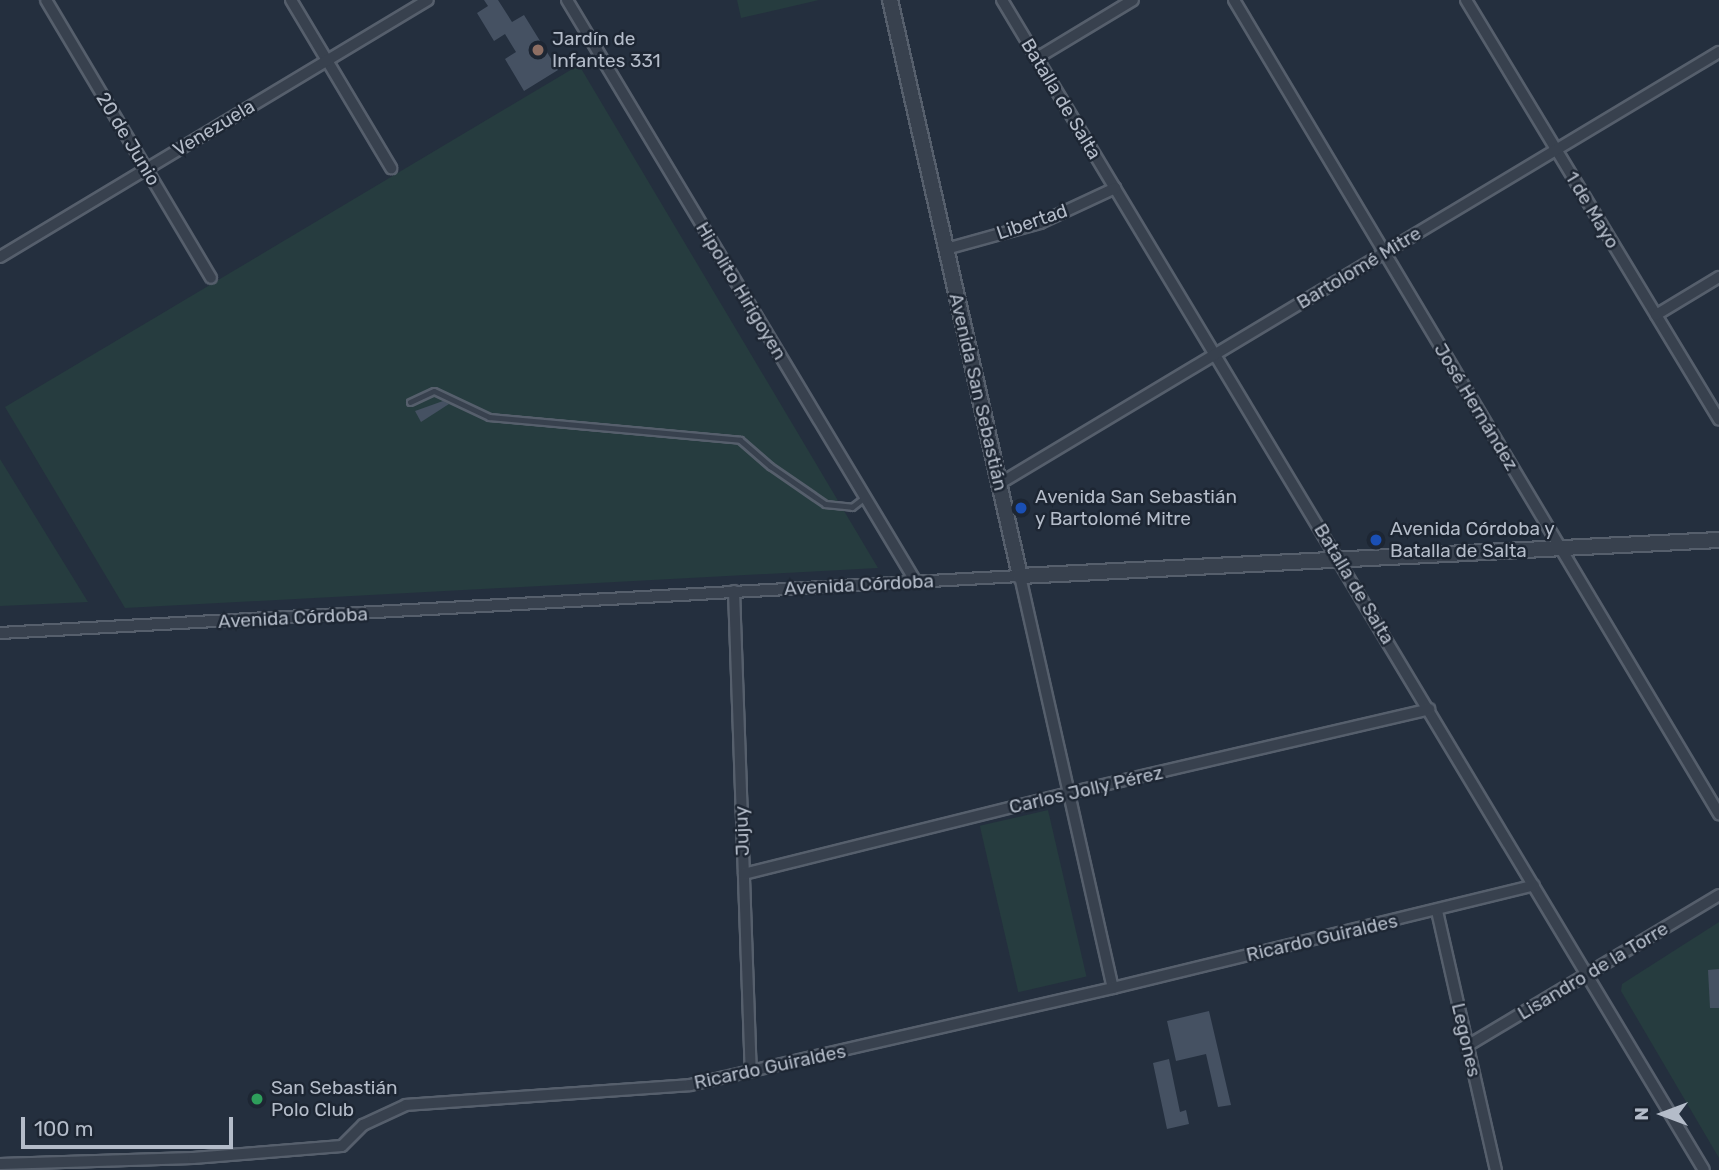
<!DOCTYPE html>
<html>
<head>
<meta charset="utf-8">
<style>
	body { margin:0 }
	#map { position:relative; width:1719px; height:1170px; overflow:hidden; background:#242f3e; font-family:Rubik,sans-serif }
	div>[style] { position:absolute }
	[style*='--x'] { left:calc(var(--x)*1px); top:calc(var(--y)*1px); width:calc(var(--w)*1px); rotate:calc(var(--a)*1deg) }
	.green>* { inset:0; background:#263c3f; transform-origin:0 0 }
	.building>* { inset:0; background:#455162 }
	.roads { filter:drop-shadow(2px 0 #565f6c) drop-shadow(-2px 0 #565f6c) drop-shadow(0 2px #565f6c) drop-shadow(0 -2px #565f6c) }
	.service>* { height:5px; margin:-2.5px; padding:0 2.5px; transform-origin:2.5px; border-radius:2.5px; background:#38414e }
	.minor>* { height:10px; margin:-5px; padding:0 5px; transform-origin:5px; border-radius:5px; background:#38414e }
	.tertiary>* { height:14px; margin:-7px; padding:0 7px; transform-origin:7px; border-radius:7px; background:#38414e }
	.dots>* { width:19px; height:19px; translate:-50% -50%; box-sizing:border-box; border:4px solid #1d2633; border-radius:50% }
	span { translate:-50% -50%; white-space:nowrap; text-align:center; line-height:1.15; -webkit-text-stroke:5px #1d2633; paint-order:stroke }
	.poi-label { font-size:19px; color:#b4bcc9 }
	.left { translate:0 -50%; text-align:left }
	.street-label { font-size:19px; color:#b4bcc9 }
	.north { position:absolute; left:1628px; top:1079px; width:70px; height:70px; -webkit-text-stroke:5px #1d2633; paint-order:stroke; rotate:270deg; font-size:19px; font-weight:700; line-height:28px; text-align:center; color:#b4bcc9 }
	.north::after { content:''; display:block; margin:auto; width:24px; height:32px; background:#b4bcc9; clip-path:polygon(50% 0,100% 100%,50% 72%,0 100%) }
	.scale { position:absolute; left:21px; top:1117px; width:212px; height:32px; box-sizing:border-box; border:4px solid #b4bcc9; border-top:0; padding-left:9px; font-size:21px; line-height:24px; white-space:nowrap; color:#b4bcc9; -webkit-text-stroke:5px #1d2633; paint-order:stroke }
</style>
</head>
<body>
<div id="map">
	<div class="green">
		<i style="clip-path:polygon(737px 0,819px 0,741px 18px)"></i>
		<i style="clip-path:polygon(579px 65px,878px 568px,125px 608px,5px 407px)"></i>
		<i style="clip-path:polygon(0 459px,88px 602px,0 606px)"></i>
		<i style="left:1048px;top:810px;width:171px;height:70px;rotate:77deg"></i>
		<i style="clip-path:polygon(1719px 922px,1719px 1158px,1621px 991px,1622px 984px)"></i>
	</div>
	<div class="building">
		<i style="clip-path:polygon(484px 0,498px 0,512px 22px,524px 15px,558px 70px,524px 91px,505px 59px,516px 52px,505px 34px,494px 41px,477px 13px,488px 6px)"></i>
		<i style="clip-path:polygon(443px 401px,449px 404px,421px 422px,415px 411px)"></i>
		<i style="clip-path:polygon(1719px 969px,1719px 1008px,1710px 1008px,1708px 970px)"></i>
		<i style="clip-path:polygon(1209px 1011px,1231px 1105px,1218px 1107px,1206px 1054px,1176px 1061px,1167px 1021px)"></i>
		<i style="clip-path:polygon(1169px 1059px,1180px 1112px,1186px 1110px,1189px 1124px,1167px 1129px,1153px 1063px)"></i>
	</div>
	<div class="roads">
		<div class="service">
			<i style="--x:410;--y:402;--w:26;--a:-25"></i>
			<i style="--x:434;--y:391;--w:61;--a:25.3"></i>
			<i style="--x:489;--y:417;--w:252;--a:5.2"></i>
			<i style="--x:740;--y:440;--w:40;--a:41"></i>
			<i style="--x:770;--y:466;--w:67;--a:34.6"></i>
			<i style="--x:825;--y:504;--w:27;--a:6"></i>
			<i style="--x:852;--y:507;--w:16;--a:-38"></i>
		</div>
		<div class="minor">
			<i style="--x:46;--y:0;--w:323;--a:59.3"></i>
			<i style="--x:291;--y:0;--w:196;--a:59.2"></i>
			<i style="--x:567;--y:0;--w:679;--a:59.05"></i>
			<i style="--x:1002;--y:0;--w:1364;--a:59.04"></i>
			<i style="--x:1234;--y:0;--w:948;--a:59.21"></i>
			<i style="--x:1466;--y:0;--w:490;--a:58.9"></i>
			<i style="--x:1037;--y:58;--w:112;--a:-31.1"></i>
			<i style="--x:946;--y:249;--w:98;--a:-15.5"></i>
			<i style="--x:1040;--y:223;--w:83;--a:-25"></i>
			<i style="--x:0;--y:257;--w:499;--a:-31"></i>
			<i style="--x:1656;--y:315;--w:74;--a:-31.1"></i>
			<i style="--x:999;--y:484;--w:840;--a:-30.96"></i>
			<i style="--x:734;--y:591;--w:481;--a:88"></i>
			<i style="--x:0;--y:633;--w:1022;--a:-3.2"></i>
			<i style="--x:1020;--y:576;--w:422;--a:77.3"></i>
			<i style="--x:744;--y:874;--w:335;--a:-14"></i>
			<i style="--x:1069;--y:793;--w:370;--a:-13.1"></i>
			<i style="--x:1437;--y:911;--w:266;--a:77.2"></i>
			<i style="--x:1467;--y:1046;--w:294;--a:-30.9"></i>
			<i style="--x:0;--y:1164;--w:193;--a:-1.8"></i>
			<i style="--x:193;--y:1158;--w:149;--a:-4.6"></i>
			<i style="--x:342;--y:1146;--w:30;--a:-45"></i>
			<i style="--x:363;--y:1125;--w:47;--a:-24.9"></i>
			<i style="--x:406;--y:1105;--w:285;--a:-4"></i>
			<i style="--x:690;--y:1085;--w:434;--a:-12.9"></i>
			<i style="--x:1113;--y:988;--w:433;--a:-13.7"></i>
		</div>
		<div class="tertiary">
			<i style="--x:890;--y:0;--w:590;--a:77.28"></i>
			<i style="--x:1020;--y:576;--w:700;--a:-2.95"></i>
		</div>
	</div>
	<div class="dots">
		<i style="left:538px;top:50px;background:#8d6e63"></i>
		<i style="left:1021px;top:508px;background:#1a4fb4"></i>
		<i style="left:1376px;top:540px;background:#1a4fb4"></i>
		<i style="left:257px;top:1099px;background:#2e9e5b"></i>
	</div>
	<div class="poi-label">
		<span class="left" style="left:552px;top:50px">Jardín de<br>Infantes 331</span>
		<span class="left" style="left:1035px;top:508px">Avenida San Sebastián<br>y Bartolomé Mitre</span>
		<span class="left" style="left:1390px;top:540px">Avenida Córdoba y<br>Batalla de Salta</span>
		<span class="left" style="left:271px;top:1099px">San Sebastián<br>Polo Club</span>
	</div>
	<div class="street-label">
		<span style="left:1061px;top:99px;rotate:59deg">Batalla de Salta</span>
		<span style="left:214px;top:128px;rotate:-31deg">Venezuela</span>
		<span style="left:128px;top:139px;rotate:59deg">20 de Junio</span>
		<span style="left:1592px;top:210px;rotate:59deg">1 de Mayo</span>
		<span style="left:1032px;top:222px;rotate:-19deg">Libertad</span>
		<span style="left:1359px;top:268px;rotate:-31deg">Bartolomé Mitre</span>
		<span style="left:741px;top:291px;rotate:59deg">Hipolito Hirigoyen</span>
		<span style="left:978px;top:392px;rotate:77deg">Avenida San Sebastián</span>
		<span style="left:1476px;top:407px;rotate:59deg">José Hernández</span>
		<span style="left:1354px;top:584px;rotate:59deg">Batalla de Salta</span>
		<span style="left:859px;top:585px;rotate:-3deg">Avenida Córdoba</span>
		<span style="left:293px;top:618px;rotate:-3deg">Avenida Córdoba</span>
		<span style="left:1086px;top:790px;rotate:-13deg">Carlos Jolly Pérez</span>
		<span style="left:742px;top:831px;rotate:-92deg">Jujuy</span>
		<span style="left:1322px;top:938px;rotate:-13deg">Ricardo Guiraldes</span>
		<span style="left:1593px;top:971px;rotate:-31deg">Lisandro de la Torre</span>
		<span style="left:1466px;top:1040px;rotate:77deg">Legones</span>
		<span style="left:770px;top:1067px;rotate:-12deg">Ricardo Guiraldes</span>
	</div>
	<div class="north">N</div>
	<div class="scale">100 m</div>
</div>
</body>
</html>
